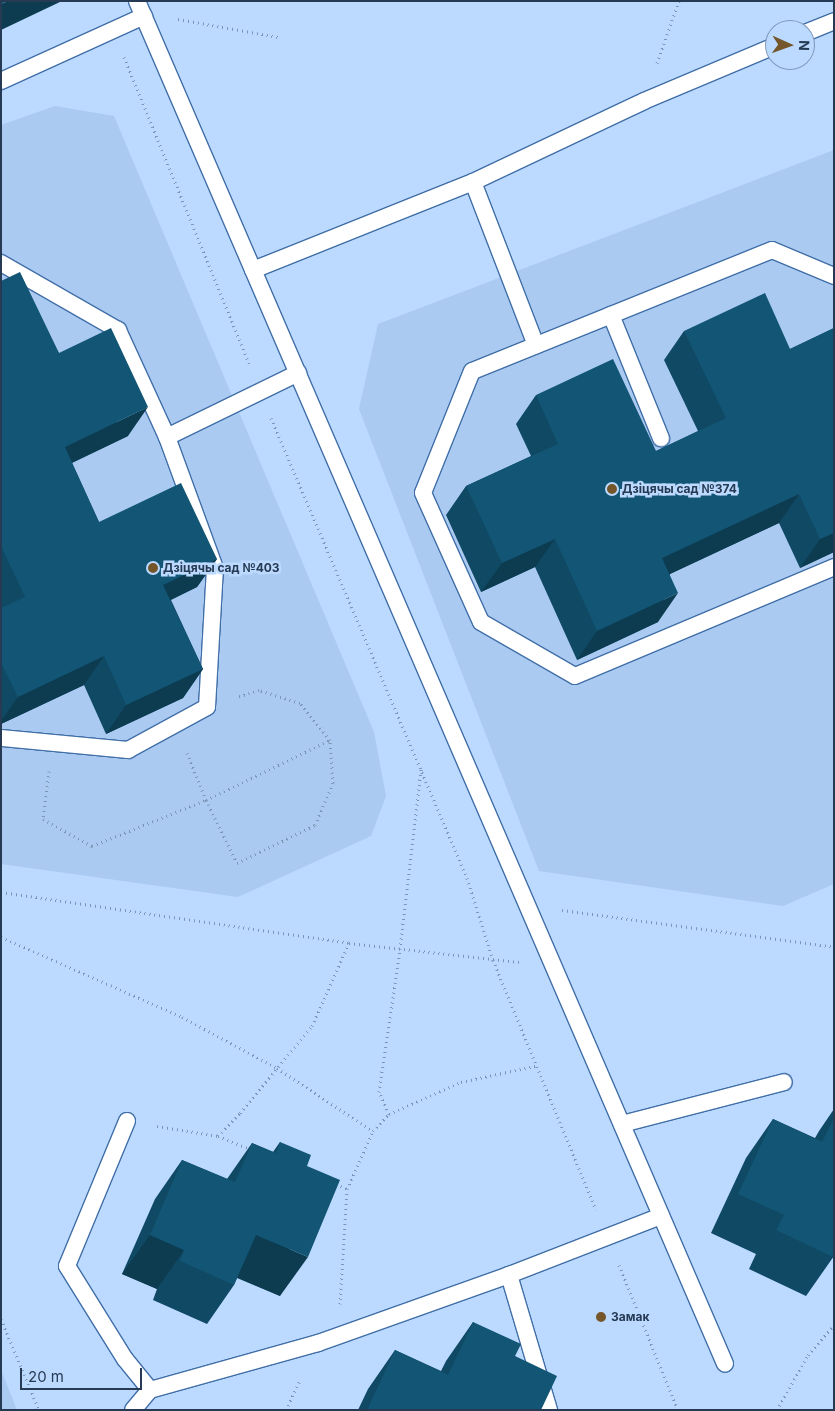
<!DOCTYPE html>
<html>
<head>
<meta charset="utf-8">
<style>
	body { margin:0 }
	#map { position:relative; width:835px; height:1411px; overflow:hidden; background:#bcd9ff; font-family:Inter,sans-serif }
	div>[style] { position:absolute }
	[style*='--x'] { left:calc(var(--x)*1px); top:calc(var(--y)*1px); width:calc(var(--w)*1px); rotate:calc(var(--a)*1deg) }
	.built>* { inset:0; background:#aacaf2 }
	.path>* { height:3px; margin-top:-1.5px; transform-origin:0; background:repeating-linear-gradient(90deg,#7c95b5 0 1px,transparent 0 5px) }
	.roads { filter:drop-shadow(1px 0 #416fa7) drop-shadow(-1px 0 #416fa7) drop-shadow(0 1px #416fa7) drop-shadow(0 -1px #416fa7) }
	.service>* { height:16px; margin:-8px; padding:0 8px; transform-origin:8px; border-radius:8px; background:#fff }
	.wall>* { inset:0; background:#0f4964 }
	.shaded-wall>* { inset:0; background:#0d3c51 }
	.building>* { inset:0; background:#125574 }
	.dots>* { width:14px; height:14px; translate:-50% -50%; box-sizing:border-box; border:2px solid #bcd9ff; border-radius:50% }
	span { translate:-50% -50%; white-space:nowrap; text-align:center; line-height:1.15; -webkit-text-stroke:5px #bcd9ff; paint-order:stroke }
	.poi-label { font-size:12px; color:#263a53; font-weight:700 }
	.left { translate:0 -50%; text-align:left }
	.frame { position:absolute; inset:0; border:2px solid #263a53; pointer-events:none }
	.north { position:absolute; left:765px; top:20px; width:50px; height:50px; box-sizing:border-box; background:#bcd9ff; border:1px solid #8099ba; border-radius:50%; rotate:92deg; font-size:14px; font-weight:700; line-height:20px; text-align:center; color:#263a53 }
	.north::after { content:''; display:block; margin:auto; width:18px; height:22px; background:#74562a; clip-path:polygon(50% 0,100% 100%,50% 72%,0 100%) }
	.scale { position:absolute; left:20px; top:1368px; width:122px; height:22px; box-sizing:border-box; border:2px solid #263a53; border-top:0; padding-left:6px; font-size:15px; line-height:18px; white-space:nowrap; color:#263a53; -webkit-text-stroke:4px #bcd9ff; paint-order:stroke }
</style>
</head>
<body>
<div id="map">
	<div class="built">
		<i style="clip-path:polygon(55px 106px,114px 116px,374px 732px,386px 796px,371px 836px,238px 897px,1px 864px,1px 125px)"></i>
		<i style="clip-path:polygon(834px 150px,834px 884px,783px 906px,539px 871px,359px 409px,378px 324px)"></i>
		<i style="clip-path:polygon(1px 1370px,17px 1410px,1px 1410px)"></i>
	</div>
	<div class="path">
		<i style="--x:178;--y:19;--w:102;--a:10.2"></i>
		<i style="--x:124;--y:57;--w:331;--a:67.8"></i>
		<i style="--x:657;--y:63;--w:66;--a:-70.5"></i>
		<i style="--x:271;--y:418;--w:500;--a:66.92"></i>
		<i style="--x:467;--y:878;--w:86;--a:72.4"></i>
		<i style="--x:493;--y:960;--w:270;--a:67.6"></i>
		<i style="--x:187;--y:753;--w:51;--a:68"></i>
		<i style="--x:206;--y:800;--w:70;--a:63.8"></i>
		<i style="--x:237;--y:863;--w:87;--a:-26"></i>
		<i style="--x:315;--y:825;--w:46;--a:-66.8"></i>
		<i style="--x:333;--y:783;--w:43;--a:-94"></i>
		<i style="--x:330;--y:740;--w:48;--a:-129"></i>
		<i style="--x:300;--y:703;--w:43;--a:-162.4"></i>
		<i style="--x:259;--y:690;--w:22;--a:162"></i>
		<i style="--x:49;--y:771;--w:48;--a:97.1"></i>
		<i style="--x:43;--y:819;--w:56;--a:28.9"></i>
		<i style="--x:92;--y:846;--w:123;--a:-22"></i>
		<i style="--x:206;--y:800;--w:138;--a:-25.8"></i>
		<i style="--x:1;--y:892;--w:352;--a:8.3"></i>
		<i style="--x:349;--y:943;--w:171;--a:6.4"></i>
		<i style="--x:562;--y:910;--w:275;--a:7.7"></i>
		<i style="--x:1;--y:937;--w:198;--a:23.8"></i>
		<i style="--x:182;--y:1017;--w:108;--a:28.2"></i>
		<i style="--x:277;--y:1068;--w:115;--a:33.3"></i>
		<i style="--x:389;--y:1114;--w:79;--a:-24"></i>
		<i style="--x:461;--y:1082;--w:76;--a:-12.2"></i>
		<i style="--x:157;--y:1126;--w:62;--a:9.3"></i>
		<i style="--x:218;--y:1136;--w:37;--a:22"></i>
		<i style="--x:218;--y:1136;--w:32;--a:-46"></i>
		<i style="--x:240;--y:1113;--w:113;--a:-50.4"></i>
		<i style="--x:312;--y:1026;--w:91;--a:-66"></i>
		<i style="--x:336;--y:1184;--w:12;--a:24"></i>
		<i style="--x:619;--y:1265;--w:157;--a:67.9"></i>
		<i style="--x:340;--y:1304;--w:115;--a:-86.5"></i>
		<i style="--x:347;--y:1189;--w:64;--a:-65.9"></i>
		<i style="--x:373;--y:1131;--w:23;--a:-47"></i>
		<i style="--x:389;--y:1114;--w:24;--a:-114"></i>
		<i style="--x:379;--y:1092;--w:145;--a:-81.6"></i>
		<i style="--x:400;--y:949;--w:181;--a:-83.3"></i>
		<i style="--x:1;--y:1319;--w:99;--a:67.3"></i>
		<i style="--x:286;--y:1410;--w:33;--a:-65"></i>
		<i style="--x:777;--y:1410;--w:63;--a:-60.6"></i>
		<i style="--x:808;--y:1355;--w:40;--a:-49"></i>
	</div>
	<div class="roads">
		<div class="service">
			<i style="--x:137;--y:1;--w:1484;--a:66.66"></i>
			<i style="--x:805;--y:33;--w:31;--a:-22"></i>
			<i style="--x:1;--y:81;--w:157;--a:-24.4"></i>
			<i style="--x:473;--y:182;--w:189;--a:-25.3"></i>
			<i style="--x:644;--y:101;--w:142;--a:-22.8"></i>
			<i style="--x:1;--y:263;--w:135;--a:29.8"></i>
			<i style="--x:118;--y:330;--w:118;--a:65.4"></i>
			<i style="--x:167;--y:437;--w:140;--a:69.9"></i>
			<i style="--x:215;--y:568;--w:139;--a:93.3"></i>
			<i style="--x:207;--y:707;--w:90;--a:151.4"></i>
			<i style="--x:128;--y:750;--w:128;--a:-174.6"></i>
			<i style="--x:253;--y:270;--w:237;--a:-21.8"></i>
			<i style="--x:473;--y:182;--w:175;--a:68.9"></i>
			<i style="--x:834;--y:276;--w:67;--a:-157.2"></i>
			<i style="--x:772;--y:250;--w:323;--a:158"></i>
			<i style="--x:472;--y:371;--w:131;--a:111.9"></i>
			<i style="--x:423;--y:493;--w:141;--a:65.8"></i>
			<i style="--x:481;--y:622;--w:108;--a:29.9"></i>
			<i style="--x:575;--y:676;--w:281;--a:-22.8"></i>
			<i style="--x:611;--y:315;--w:133;--a:67.9"></i>
			<i style="--x:167;--y:437;--w:146;--a:-26"></i>
			<i style="--x:127;--y:1121;--w:157;--a:112.5"></i>
			<i style="--x:67;--y:1266;--w:110;--a:58.1"></i>
			<i style="--x:125;--y:1359;--w:40;--a:51"></i>
			<i style="--x:622;--y:1124;--w:167;--a:-14.5"></i>
			<i style="--x:509;--y:1275;--w:141;--a:73.5"></i>
			<i style="--x:133;--y:1410;--w:26;--a:-50"></i>
			<i style="--x:150;--y:1390;--w:174;--a:-15.6"></i>
			<i style="--x:318;--y:1343;--w:203;--a:-19.6"></i>
			<i style="--x:509;--y:1275;--w:163;--a:-21.2"></i>
		</div>
	</div>
	<div class="wall">
		<i style="clip-path:polygon(1px 281px,59px 353px,128px 436px,72px 463px,99px 522px,217px 559px,197px 587px,171px 600px,203px 669px,183px 698px,106px 734px,84px 685px,1px 724px)"></i>
		<i style="clip-path:polygon(834px 328px,834px 552px,800px 568px,779px 523px,670px 574px,658px 622px,577px 660px,535px 567px,481px 592px,446px 515px,466px 486px,531px 456px,516px 424px,536px 395px,656px 451px,698px 431px,664px 360px,684px 331px,790px 349px)"></i>
		<i style="clip-path:polygon(834px 1109px,834px 1256px,806px 1296px,749px 1269px,756px 1254px,711px 1233px,746px 1158px,773px 1119px,815px 1138px,819px 1131px)"></i>
		<i style="clip-path:polygon(280px 1142px,307px 1166px,280px 1296px,237px 1278px,234px 1285px,207px 1324px,153px 1300px,157px 1289px,122px 1274px,155px 1199px,182px 1160px,227px 1179px,252px 1143px,273px 1152px)"></i>
		<i style="clip-path:polygon(473px 1322px,515px 1356px,541px 1410px,358px 1410px,368px 1389px,395px 1350px,441px 1371px,446px 1361px)"></i>
	</div>
	<div class="shaded-wall">
		<i style="clip-path:polygon(8px 1px,62px 1px,1px 30px,1px 4px)"></i>
		<i style="clip-path:polygon(148px 407px,128px 436px,44px 476px,65px 447px)"></i>
		<i style="clip-path:polygon(799px 494px,779px 523px,642px 587px,662px 558px)"></i>
		<i style="clip-path:polygon(834px 533px,834px 552px,800px 568px,820px 539px)"></i>
		<i style="clip-path:polygon(555px 539px,535px 567px,481px 592px,502px 563px)"></i>
		<i style="clip-path:polygon(217px 559px,197px 587px,143px 613px,163px 585px)"></i>
		<i style="clip-path:polygon(678px 593px,658px 622px,577px 660px,597px 631px)"></i>
		<i style="clip-path:polygon(104px 656px,84px 685px,1px 724px,1px 721px,18px 697px)"></i>
		<i style="clip-path:polygon(203px 669px,183px 698px,106px 734px,126px 705px)"></i>
		<i style="clip-path:polygon(150px 1235px,184px 1250px,157px 1289px,122px 1274px)"></i>
		<i style="clip-path:polygon(256px 1235px,308px 1257px,280px 1296px,229px 1274px)"></i>
	</div>
	<div class="building">
		<i style="clip-path:polygon(1px 1px,8px 1px,1px 4px)"></i>
		<i style="clip-path:polygon(20px 272px,59px 353px,111px 328px,148px 407px,65px 447px,99px 522px,181px 483px,217px 559px,163px 585px,203px 669px,126px 705px,104px 656px,18px 697px,1px 663px,1px 608px,25px 597px,1px 546px,1px 281px)"></i>
		<i style="clip-path:polygon(765px 293px,790px 349px,834px 328px,834px 533px,820px 539px,799px 494px,662px 558px,678px 593px,597px 631px,555px 539px,502px 563px,466px 486px,558px 444px,536px 395px,613px 359px,656px 451px,726px 418px,684px 331px)"></i>
		<i style="clip-path:polygon(834px 1118px,834px 1256px,833px 1257px,776px 1230px,784px 1215px,738px 1194px,773px 1119px,822px 1142px)"></i>
		<i style="clip-path:polygon(280px 1142px,311px 1155px,307px 1166px,340px 1180px,308px 1257px,256px 1235px,234px 1285px,180px 1261px,184px 1250px,150px 1235px,182px 1160px,235px 1182px,252px 1143px,276px 1153px)"></i>
		<i style="clip-path:polygon(473px 1322px,521px 1344px,515px 1356px,557px 1376px,541px 1410px,367px 1410px,395px 1350px,448px 1375px)"></i>
	</div>
	<div class="dots">
		<i style="left:612px;top:489px;background:#74562a"></i>
		<i style="left:153px;top:568px;background:#74562a"></i>
		<i style="left:601px;top:1317px;background:#74562a"></i>
	</div>
	<div class="poi-label">
		<span class="left" style="left:622px;top:489px">Дзіцячы сад №374</span>
		<span class="left" style="left:163px;top:568px">Дзіцячы сад №403</span>
		<span class="left" style="left:611px;top:1317px">Замак</span>
	</div>
	<div class="frame"></div>
	<div class="north">N</div>
	<div class="scale">20 m</div>
</div>
</body>
</html>
